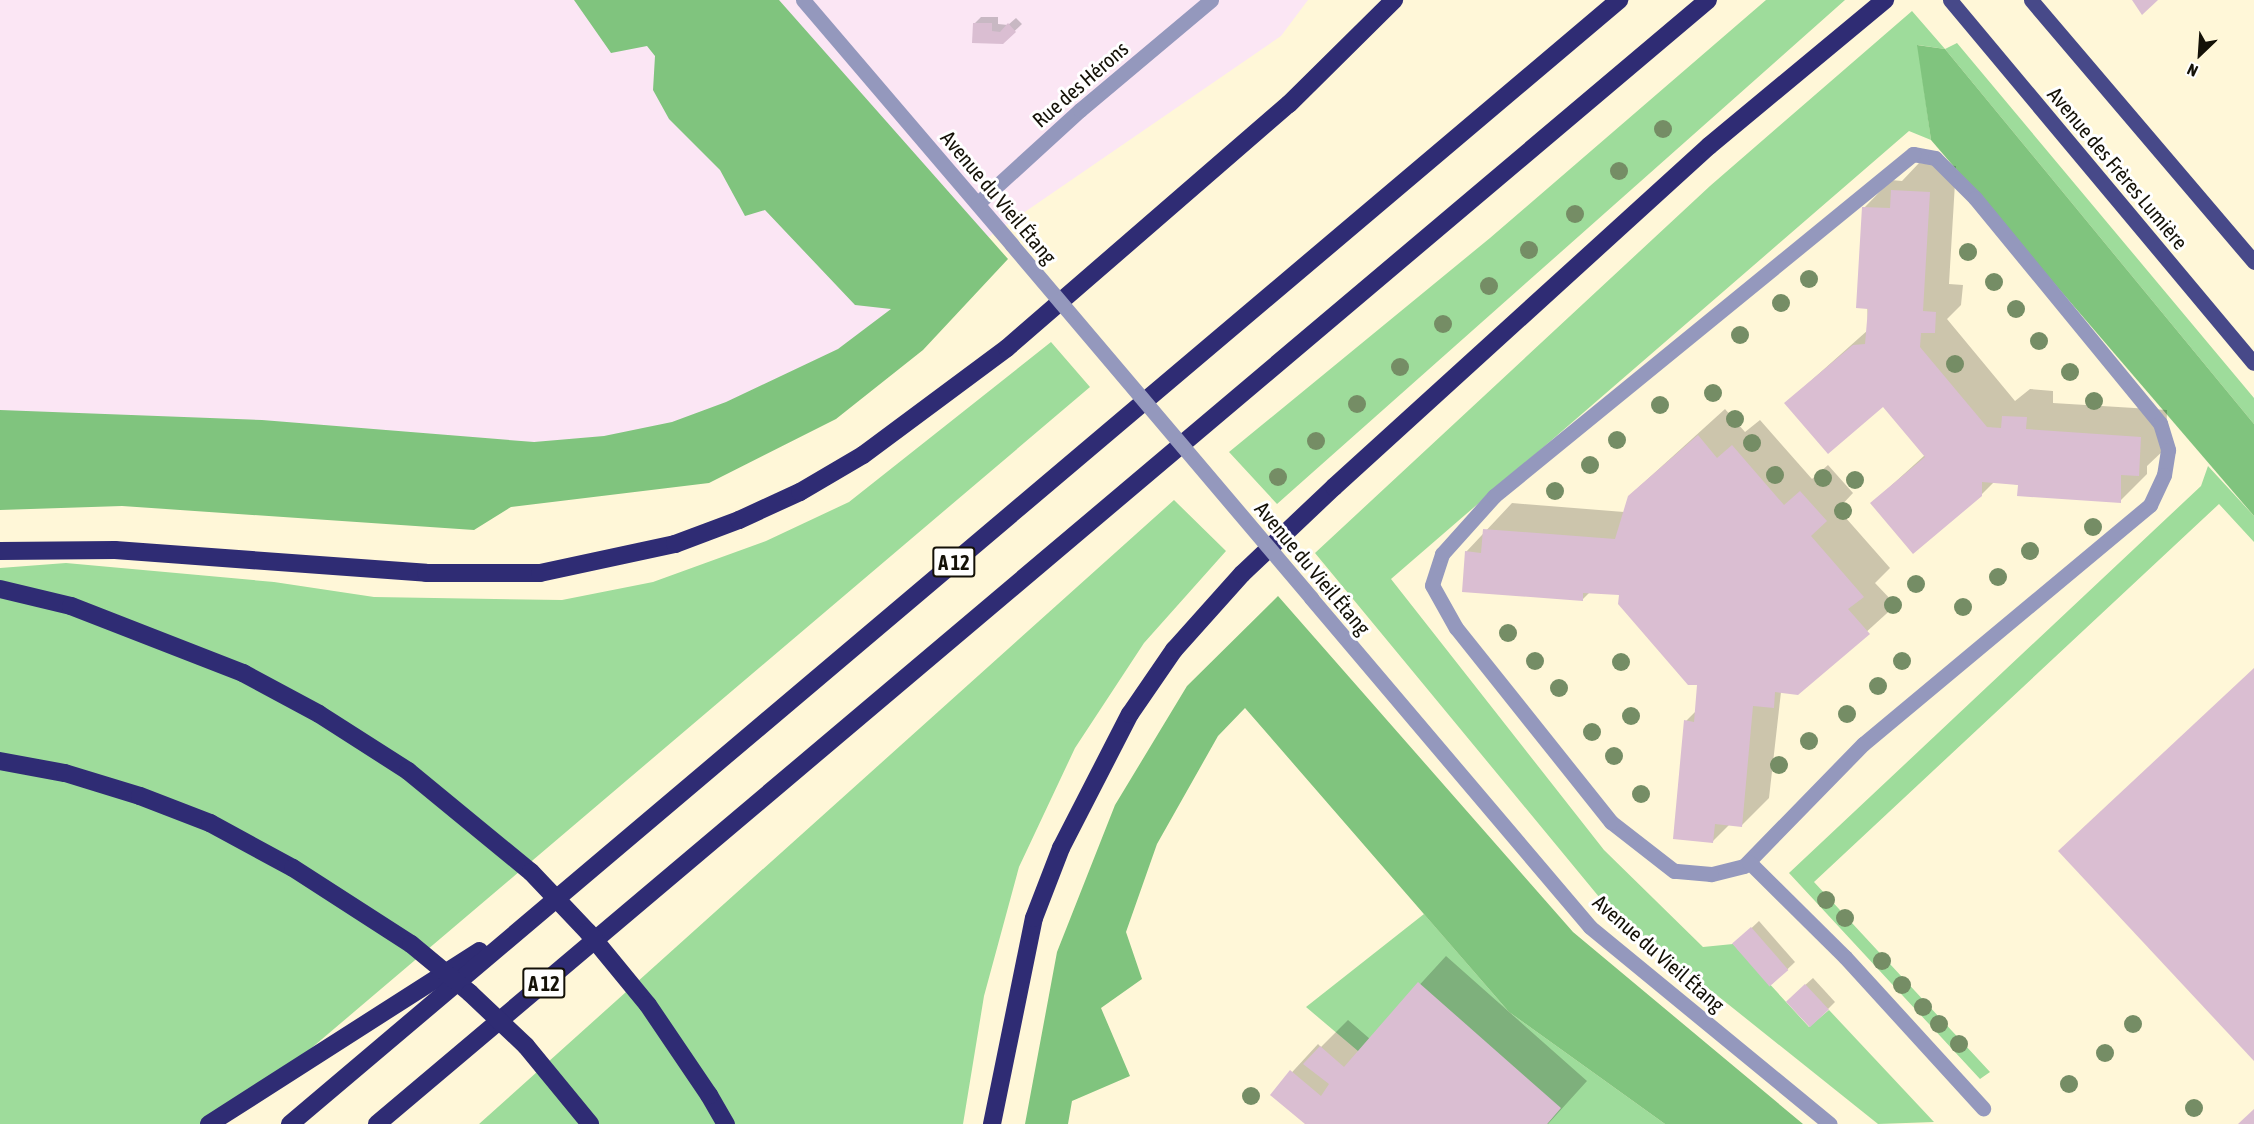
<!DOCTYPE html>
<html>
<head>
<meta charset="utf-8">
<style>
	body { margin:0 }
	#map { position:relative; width:2254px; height:1124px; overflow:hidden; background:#fff7d8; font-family:"Asap Condensed",sans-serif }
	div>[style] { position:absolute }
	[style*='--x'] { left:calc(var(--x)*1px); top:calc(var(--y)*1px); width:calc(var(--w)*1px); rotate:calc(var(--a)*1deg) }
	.commercial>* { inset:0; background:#fbe6f4 }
	.green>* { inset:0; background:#9edc9b }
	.forest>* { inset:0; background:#80c47e }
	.shadow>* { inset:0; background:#0003 }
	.building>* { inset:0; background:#dabed2; transform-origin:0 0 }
	.minor>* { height:15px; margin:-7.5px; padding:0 7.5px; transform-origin:7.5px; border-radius:7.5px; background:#9498bd }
	.major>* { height:15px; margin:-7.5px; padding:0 7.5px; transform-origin:7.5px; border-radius:7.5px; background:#474989 }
	.highway>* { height:18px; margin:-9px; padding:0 9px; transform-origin:9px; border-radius:9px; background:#2f2c74 }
	.minor-bridge>* { height:15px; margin:-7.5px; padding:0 7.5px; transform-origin:7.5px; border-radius:7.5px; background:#9498bd }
	.highway-bridge>* { height:18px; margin:-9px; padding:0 9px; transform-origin:9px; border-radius:9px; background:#2f2c74 }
	.trees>* { width:18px; height:18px; margin:-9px; border-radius:50%; background:#758d65 }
	span { translate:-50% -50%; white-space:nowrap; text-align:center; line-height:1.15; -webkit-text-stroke:6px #fff; paint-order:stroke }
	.shield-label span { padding:2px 4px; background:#fff; border:2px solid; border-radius:4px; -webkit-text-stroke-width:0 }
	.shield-label { font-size:20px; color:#141107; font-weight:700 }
	.street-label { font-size:21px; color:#141107 }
	.north { position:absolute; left:2170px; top:24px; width:60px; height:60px; -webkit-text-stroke:4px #fff; paint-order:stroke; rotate:205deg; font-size:16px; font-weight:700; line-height:24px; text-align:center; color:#141107 }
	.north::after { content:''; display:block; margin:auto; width:21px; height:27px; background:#141107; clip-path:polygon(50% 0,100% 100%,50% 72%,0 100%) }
</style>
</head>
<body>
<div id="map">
	<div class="commercial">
		<i style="clip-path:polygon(0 0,1308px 0,1281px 36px,907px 293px,875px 340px,674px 432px,507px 454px,0 422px)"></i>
	</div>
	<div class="green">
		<i style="clip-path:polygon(1766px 0,1845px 0,1277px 504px,1229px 452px,1490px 238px)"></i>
		<i style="clip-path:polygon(1912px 11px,1945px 49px,1957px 43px,2254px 398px,2254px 424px,1945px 49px,1918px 45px,1931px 140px,1909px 131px,1391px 579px,1604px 850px,1703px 947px,1733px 944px,1809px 1027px,1829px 1010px,1934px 1122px,1878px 1124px,1609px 909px,1315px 553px,1710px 186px)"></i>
		<i style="clip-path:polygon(1051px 342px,1090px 387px,222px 1124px,0 1124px,0 568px,66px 563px,274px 582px,374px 597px,562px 600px,653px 582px,766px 541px,849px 502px)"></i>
		<i style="clip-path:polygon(2208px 466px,2254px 516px,2254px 542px,2219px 504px,1814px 882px,1990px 1072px,1980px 1079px,1789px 873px,2201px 486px)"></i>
		<i style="clip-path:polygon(1174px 500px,1226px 551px,1144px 643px,1075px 748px,1019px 867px,984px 996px,963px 1124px,479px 1124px)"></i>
		<i style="clip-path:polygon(1424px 914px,1509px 1012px,1665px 1124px,1547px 1124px,1560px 1108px,1358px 1051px,1306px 1007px)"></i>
	</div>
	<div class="forest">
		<i style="clip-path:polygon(574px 0,779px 0,1008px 259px,923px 350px,836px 419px,709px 483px,511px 507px,474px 530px,122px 506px,0 510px,0 410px,262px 420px,534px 442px,604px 436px,672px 422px,726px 402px,838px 349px,891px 309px,855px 305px,765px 210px,745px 216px,720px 170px,669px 119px,653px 90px,655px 56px,647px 46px,611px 53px)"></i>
		<i style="clip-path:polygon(1917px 45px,1945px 49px,2254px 424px,2254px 516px,1931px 140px)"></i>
		<i style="clip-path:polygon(1278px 596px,1573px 932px,1803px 1124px,1665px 1124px,1509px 1012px,1245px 708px,1218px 736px,1157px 844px,1126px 932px,1142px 979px,1101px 1008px,1130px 1076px,1072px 1101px,1068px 1124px,1025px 1124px,1057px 952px,1115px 805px,1187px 686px)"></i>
	</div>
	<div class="shadow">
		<i style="clip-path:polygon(981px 17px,998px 17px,998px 24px,1008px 25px,1016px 18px,1022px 24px,1002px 43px,974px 24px)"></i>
		<i style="clip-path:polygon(1919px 163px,1956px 166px,1949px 284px,1963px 285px,1961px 305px,1947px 319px,2015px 401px,2030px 389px,2053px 391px,2053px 403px,2167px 410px,2166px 448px,2147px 466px,2147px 474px,2120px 501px,1995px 481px,1981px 495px,1872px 503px,1925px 455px,1883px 405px,1786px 403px,1868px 330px,1864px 208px,1891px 180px,1902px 181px)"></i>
		<i style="clip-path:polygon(1725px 409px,1745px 432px,1760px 420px,1812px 479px,1828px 465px,1853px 493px,1838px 509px,1890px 568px,1875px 583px,1896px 605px,1798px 694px,1781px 692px,1769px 798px,1742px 825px,1730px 824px,1713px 841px,1686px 721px,1697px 710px,1699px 684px,1621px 594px,1590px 592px,1582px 600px,1466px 552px,1512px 503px,1624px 512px,1629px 496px)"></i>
		<i style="clip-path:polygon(1759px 921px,1795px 962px,1772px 984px,1742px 937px)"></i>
		<i style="clip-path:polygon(1446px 956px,1587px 1081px,1548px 1124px,1308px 1124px,1272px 1094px,1318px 1044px,1321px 1047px,1348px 1020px,1370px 1039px)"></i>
		<i style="clip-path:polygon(1813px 978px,1835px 1002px,1828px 1009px,1794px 995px)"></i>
	</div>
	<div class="building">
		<i style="clip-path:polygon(2132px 0,2158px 0,2142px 15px)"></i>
		<i style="clip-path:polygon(973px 23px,992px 23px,992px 31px,1000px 32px,1008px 23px,1016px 32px,1003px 44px,972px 43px)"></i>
		<i style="clip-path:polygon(1891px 190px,1930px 192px,1923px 311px,1936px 312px,1935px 333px,1921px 333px,1920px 347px,1987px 427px,2001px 428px,2002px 416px,2027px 417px,2026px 429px,2141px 437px,2139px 476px,2121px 475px,2121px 503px,2017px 496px,2018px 485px,1982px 482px,1982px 496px,1913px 554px,1870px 503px,1925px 457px,1883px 407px,1828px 454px,1784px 403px,1853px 345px,1865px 344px,1868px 309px,1856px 308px,1862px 207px,1890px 208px)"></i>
		<i style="clip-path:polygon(1698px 435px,1717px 458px,1732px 445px,1784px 505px,1800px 491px,1827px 521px,1811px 536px,1864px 597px,1848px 609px,1870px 634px,1798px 695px,1775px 692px,1774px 708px,1753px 706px,1742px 827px,1715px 824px,1713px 843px,1673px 839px,1684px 720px,1694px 722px,1697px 685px,1688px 685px,1618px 604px,1619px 595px,1583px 593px,1583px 601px,1462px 592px,1465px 551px,1481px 553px,1483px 529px,1615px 539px,1628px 496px)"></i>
		<i style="clip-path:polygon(2254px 668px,2254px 1061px,2058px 851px)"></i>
		<i style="left:1751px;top:927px;width:57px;height:25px;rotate:49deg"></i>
		<i style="clip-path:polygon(1418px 982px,1561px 1108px,1547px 1124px,1305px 1124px,1270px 1095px,1290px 1070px,1321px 1096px,1329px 1084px,1303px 1064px,1320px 1046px,1344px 1067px)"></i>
		<i style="left:1805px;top:984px;width:35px;height:26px;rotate:47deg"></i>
		<i style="clip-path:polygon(2254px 1109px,2254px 1124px,2238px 1124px)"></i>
	</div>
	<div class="minor">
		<i style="--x:803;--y:0;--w:322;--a:49.5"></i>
		<i style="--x:1913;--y:154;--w:22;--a:10"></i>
		<i style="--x:1935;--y:158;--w:57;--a:45"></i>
		<i style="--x:1975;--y:198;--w:291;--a:50.6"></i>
		<i style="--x:2160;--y:423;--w:28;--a:73"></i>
		<i style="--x:2168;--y:450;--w:25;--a:99"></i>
		<i style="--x:2164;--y:475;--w:33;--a:115"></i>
		<i style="--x:2150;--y:505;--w:373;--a:140.2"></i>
		<i style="--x:1863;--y:744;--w:170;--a:134.3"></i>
		<i style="--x:1744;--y:866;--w:34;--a:166"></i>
		<i style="--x:1711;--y:874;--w:37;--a:-175"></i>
		<i style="--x:1674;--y:871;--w:80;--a:-142.1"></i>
		<i style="--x:1611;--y:822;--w:248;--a:-128.6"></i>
		<i style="--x:1456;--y:628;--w:49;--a:-119.2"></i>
		<i style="--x:1432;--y:585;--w:33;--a:-72"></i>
		<i style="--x:1442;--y:554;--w:78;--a:-48.1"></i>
		<i style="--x:1494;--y:496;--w:541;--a:-39.22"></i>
		<i style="--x:978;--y:203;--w:138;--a:-42.4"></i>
		<i style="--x:1080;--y:110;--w:171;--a:-40"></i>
		<i style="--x:1311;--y:598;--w:431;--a:49.7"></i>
		<i style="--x:1590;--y:927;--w:310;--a:39.4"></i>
		<i style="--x:1749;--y:862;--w:135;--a:44.7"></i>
		<i style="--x:1845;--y:957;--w:205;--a:47.6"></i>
	</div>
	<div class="major">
		<i style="--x:1950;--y:0;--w:473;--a:50.1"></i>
		<i style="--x:2031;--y:0;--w:344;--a:49.6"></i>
	</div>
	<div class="highway">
		<i style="--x:0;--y:551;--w:115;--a:-0.5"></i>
		<i style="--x:115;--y:550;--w:312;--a:4.2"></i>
		<i style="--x:426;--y:573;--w:114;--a:0"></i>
		<i style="--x:540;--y:573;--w:138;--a:-12.1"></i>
		<i style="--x:675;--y:544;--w:68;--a:-20.6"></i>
		<i style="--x:739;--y:520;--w:67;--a:-24.7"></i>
		<i style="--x:800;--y:492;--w:73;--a:-30.4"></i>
		<i style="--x:863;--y:455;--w:179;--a:-36.6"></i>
		<i style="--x:1007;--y:348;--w:373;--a:-40.9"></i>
		<i style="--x:1289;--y:104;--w:148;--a:-44.7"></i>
		<i style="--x:0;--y:589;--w:73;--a:13.5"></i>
		<i style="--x:71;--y:606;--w:185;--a:21.3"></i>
		<i style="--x:243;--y:673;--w:86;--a:28.3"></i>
		<i style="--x:319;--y:714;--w:106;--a:32.6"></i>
		<i style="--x:0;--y:761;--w:66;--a:10.5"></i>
		<i style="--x:65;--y:773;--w:78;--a:17"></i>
		<i style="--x:140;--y:796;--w:75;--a:21.1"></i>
		<i style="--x:210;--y:823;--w:94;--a:28.5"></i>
		<i style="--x:709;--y:1095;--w:34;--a:60"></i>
		<i style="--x:209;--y:1124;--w:321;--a:-32.6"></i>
		<i style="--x:290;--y:1124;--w:1741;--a:-40.22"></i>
		<i style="--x:377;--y:1124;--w:1742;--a:-40.18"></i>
		<i style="--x:992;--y:1124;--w:210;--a:-78.5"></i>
		<i style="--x:1034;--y:918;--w:75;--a:-68.9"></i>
		<i style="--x:1061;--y:848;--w:151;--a:-62.8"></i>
		<i style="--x:1130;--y:714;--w:78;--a:-55.5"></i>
		<i style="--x:1174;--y:650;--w:102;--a:-48.2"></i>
		<i style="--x:1242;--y:574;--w:127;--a:-43.4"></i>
		<i style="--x:1334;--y:487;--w:507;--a:-42.28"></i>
		<i style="--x:1709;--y:146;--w:229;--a:-39.7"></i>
	</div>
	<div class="minor-bridge">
		<i style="--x:1012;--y:245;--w:463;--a:49.7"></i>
	</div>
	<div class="highway-bridge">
		<i style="--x:408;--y:771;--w:159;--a:39.4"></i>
		<i style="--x:531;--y:872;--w:83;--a:46.5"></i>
		<i style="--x:588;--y:932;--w:94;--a:50.6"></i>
		<i style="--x:648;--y:1005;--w:109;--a:55.9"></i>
		<i style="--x:293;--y:868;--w:140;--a:32.8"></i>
		<i style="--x:411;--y:944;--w:77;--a:39.7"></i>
		<i style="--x:470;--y:993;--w:77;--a:43.4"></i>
		<i style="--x:526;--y:1046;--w:101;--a:50.6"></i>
	</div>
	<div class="trees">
		<i style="left:1663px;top:129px"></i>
		<i style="left:1619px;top:171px"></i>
		<i style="left:1575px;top:214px"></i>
		<i style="left:1529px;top:250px"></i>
		<i style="left:1968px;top:252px"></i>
		<i style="left:1809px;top:279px"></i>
		<i style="left:1994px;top:282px"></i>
		<i style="left:1489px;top:286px"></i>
		<i style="left:1781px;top:303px"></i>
		<i style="left:2016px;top:309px"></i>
		<i style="left:1443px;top:324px"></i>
		<i style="left:1740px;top:335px"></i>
		<i style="left:2039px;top:341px"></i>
		<i style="left:1955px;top:364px"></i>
		<i style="left:1400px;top:367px"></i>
		<i style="left:2070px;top:372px"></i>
		<i style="left:1713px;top:393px"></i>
		<i style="left:2094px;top:401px"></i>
		<i style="left:1357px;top:404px"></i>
		<i style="left:1660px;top:405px"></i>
		<i style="left:1735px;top:419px"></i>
		<i style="left:1617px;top:440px"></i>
		<i style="left:1316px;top:441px"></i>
		<i style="left:1752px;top:443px"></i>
		<i style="left:1590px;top:465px"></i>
		<i style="left:1775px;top:475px"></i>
		<i style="left:1278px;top:477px"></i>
		<i style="left:1823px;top:478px"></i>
		<i style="left:1855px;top:480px"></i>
		<i style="left:1555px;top:491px"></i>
		<i style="left:1843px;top:511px"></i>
		<i style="left:2093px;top:527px"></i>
		<i style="left:2030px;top:551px"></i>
		<i style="left:1998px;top:577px"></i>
		<i style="left:1916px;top:584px"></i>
		<i style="left:1893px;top:605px"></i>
		<i style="left:1963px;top:607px"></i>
		<i style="left:1508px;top:633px"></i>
		<i style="left:1535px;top:661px"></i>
		<i style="left:1902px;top:661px"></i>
		<i style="left:1621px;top:662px"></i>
		<i style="left:1878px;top:686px"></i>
		<i style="left:1559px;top:688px"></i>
		<i style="left:1847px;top:714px"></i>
		<i style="left:1631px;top:716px"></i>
		<i style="left:1592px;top:732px"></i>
		<i style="left:1809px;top:741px"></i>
		<i style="left:1614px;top:756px"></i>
		<i style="left:1779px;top:765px"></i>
		<i style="left:1641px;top:794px"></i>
		<i style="left:1826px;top:900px"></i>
		<i style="left:1845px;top:918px"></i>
		<i style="left:1882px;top:961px"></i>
		<i style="left:1902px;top:985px"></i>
		<i style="left:1923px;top:1007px"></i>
		<i style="left:1939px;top:1024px"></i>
		<i style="left:2133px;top:1024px"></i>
		<i style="left:1959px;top:1044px"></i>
		<i style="left:2105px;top:1053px"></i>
		<i style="left:2069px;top:1084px"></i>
		<i style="left:1251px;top:1096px"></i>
		<i style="left:2194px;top:1108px"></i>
	</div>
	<div class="shield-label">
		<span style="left:954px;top:562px">A 12</span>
		<span style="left:544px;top:983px">A 12</span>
	</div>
	<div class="street-label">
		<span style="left:1080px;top:84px;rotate:-41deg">Rue des Hérons</span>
		<span style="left:2118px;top:168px;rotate:50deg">Avenue des Frères Lumière</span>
		<span style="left:999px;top:197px;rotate:50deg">Avenue du Vieil Étang</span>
		<span style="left:1313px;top:568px;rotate:50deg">Avenue du Vieil Étang</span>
		<span style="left:1659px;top:953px;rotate:41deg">Avenue du Vieil Étang</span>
	</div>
	<div class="north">N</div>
</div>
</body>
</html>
